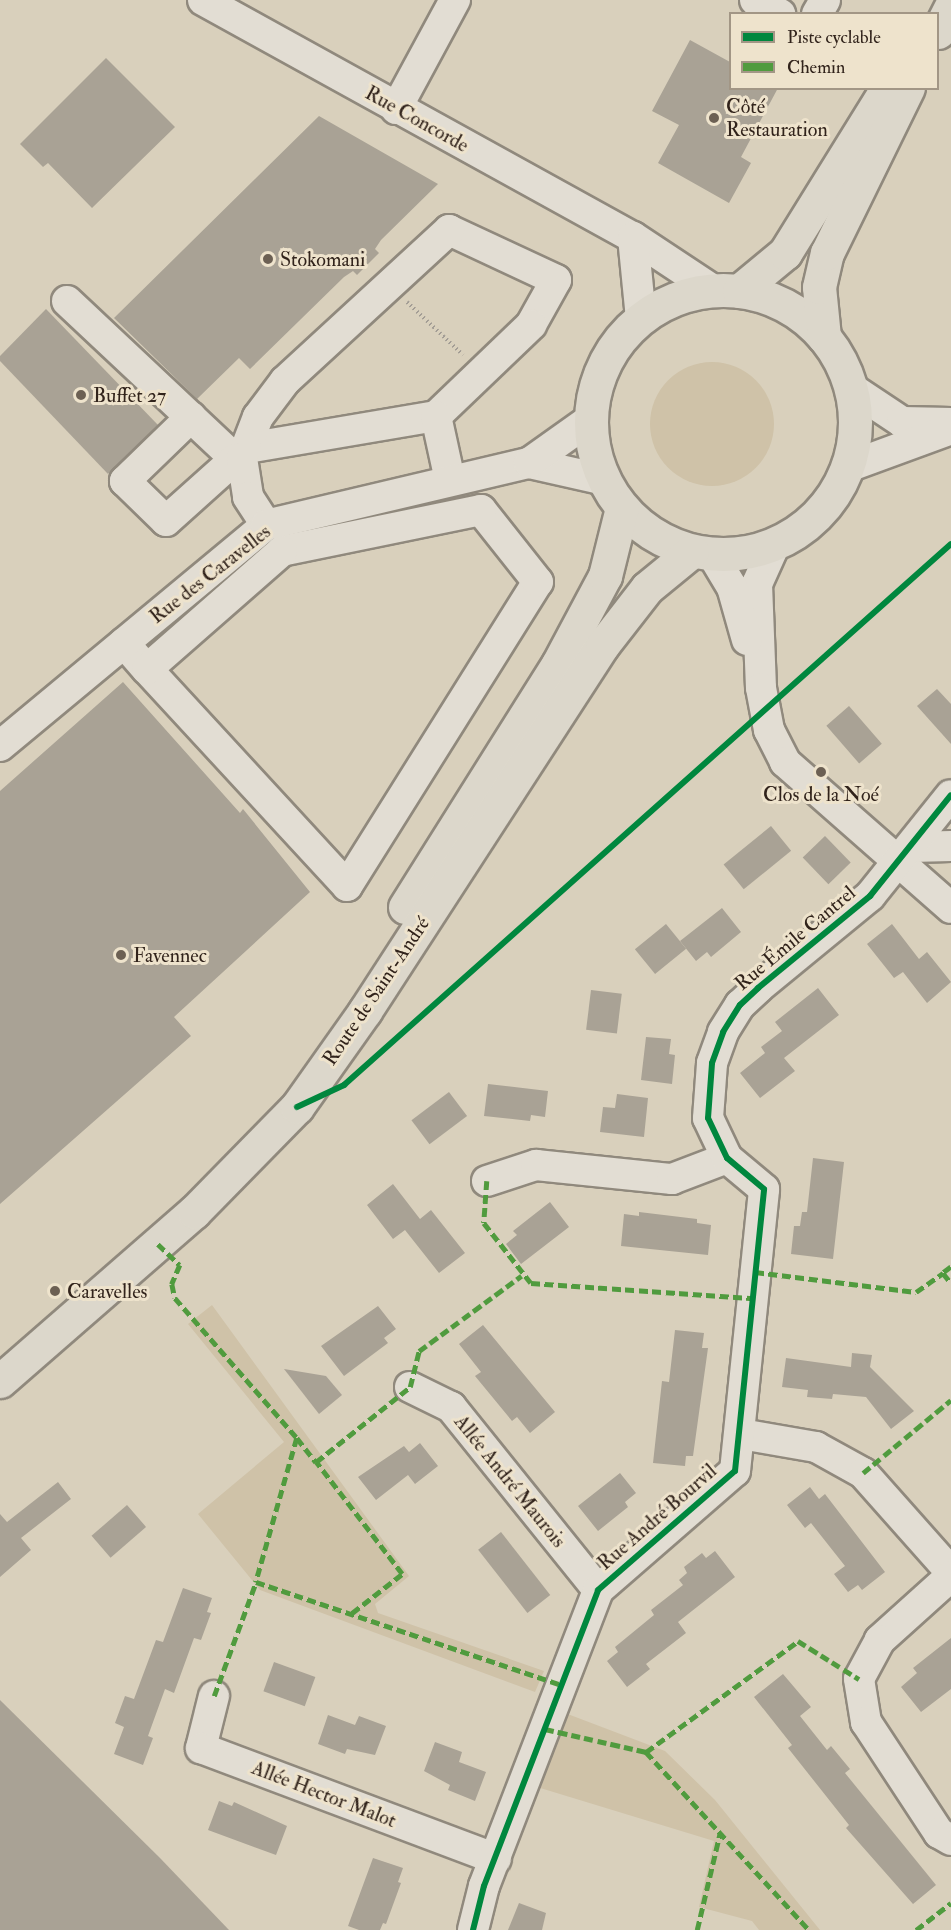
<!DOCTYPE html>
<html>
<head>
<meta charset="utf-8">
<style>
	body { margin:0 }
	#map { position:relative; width:951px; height:1930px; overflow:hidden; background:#d9d0bc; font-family:"IM FELL Double Pica",serif }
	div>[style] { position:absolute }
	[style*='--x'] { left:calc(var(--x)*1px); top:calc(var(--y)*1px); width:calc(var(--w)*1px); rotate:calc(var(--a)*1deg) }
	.green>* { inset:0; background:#cfc2a8 }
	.round { border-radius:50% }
	.building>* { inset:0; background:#a9a295; transform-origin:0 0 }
	.path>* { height:4px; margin-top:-2px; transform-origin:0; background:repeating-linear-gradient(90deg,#a39d95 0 1.5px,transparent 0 4.5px) }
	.roads { filter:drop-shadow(2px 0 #90897d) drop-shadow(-2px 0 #90897d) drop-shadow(0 2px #90897d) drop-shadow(0 -2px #90897d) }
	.minor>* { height:30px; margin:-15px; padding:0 15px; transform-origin:15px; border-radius:15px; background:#e2ddd3 }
	.major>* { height:33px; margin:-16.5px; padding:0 16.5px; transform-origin:16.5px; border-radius:16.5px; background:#dcd7cb }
	.major>.ring { margin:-16.5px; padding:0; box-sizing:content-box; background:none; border:33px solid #dcd7cb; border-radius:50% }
	.quiet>* { height:4.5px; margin-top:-2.25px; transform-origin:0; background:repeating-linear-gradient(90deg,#509b3e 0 9px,transparent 0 13.5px) }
	.cycleway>* { height:6px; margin:-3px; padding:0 3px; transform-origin:3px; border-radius:3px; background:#00873e }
	.dots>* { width:16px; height:16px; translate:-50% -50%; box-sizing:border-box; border:3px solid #eee3cc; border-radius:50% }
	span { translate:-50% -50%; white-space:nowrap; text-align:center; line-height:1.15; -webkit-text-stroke:6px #eee3cc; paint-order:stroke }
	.poi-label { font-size:20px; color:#31231b }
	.left { translate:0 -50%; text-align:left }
	.street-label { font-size:20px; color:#31231b }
	.legend { position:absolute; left:729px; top:12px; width:210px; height:78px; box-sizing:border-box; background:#eee3cc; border:2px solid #a29685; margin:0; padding:8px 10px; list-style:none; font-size:18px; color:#31231b }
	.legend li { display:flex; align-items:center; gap:12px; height:30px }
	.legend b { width:30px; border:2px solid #a29685 }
</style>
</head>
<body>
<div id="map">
	<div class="green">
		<i class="round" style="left:650px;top:362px;width:124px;height:124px"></i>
		<i style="clip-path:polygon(212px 1305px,409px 1576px,375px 1604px,378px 1613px,544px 1671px,535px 1692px,260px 1590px,198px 1514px,284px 1442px,188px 1324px)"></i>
		<i style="clip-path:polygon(565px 1713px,665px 1751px,715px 1800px,820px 1930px,759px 1930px,752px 1921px,699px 1907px,714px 1841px,537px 1787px)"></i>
	</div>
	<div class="building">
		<i style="clip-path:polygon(690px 40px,730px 62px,730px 88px,778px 88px,741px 157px,751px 163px,729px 203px,658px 163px,679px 125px,652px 111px)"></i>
		<i style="clip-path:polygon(106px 58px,175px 127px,92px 208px,48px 163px,43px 167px,20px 144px)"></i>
		<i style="clip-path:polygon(319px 116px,438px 184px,381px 240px,375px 249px,379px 253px,357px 275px,353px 271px,344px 277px,250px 369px,239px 358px,197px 399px,114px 318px)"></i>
		<i style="clip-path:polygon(46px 309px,158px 425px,108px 474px,0 361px,0 356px)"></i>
		<i style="clip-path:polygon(123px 682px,240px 813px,243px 809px,310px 892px,174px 1017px,191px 1036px,0 1204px,0 791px)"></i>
		<i style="clip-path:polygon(937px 689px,951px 704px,951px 744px,917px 706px)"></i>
		<i style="left:849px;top:706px;width:50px;height:30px;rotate:49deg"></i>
		<i style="left:771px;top:826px;width:32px;height:61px;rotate:51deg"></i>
		<i style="left:825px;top:836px;width:37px;height:31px;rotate:46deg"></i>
		<i style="clip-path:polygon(722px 908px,741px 932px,711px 957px,707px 952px,696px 961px,680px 941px)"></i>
		<i style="left:666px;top:924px;width:32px;height:40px;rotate:51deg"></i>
		<i style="clip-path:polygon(892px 924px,919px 959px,927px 952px,951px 982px,927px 1003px,903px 972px,894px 978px,867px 944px)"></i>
		<i style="clip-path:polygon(818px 988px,839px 1015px,784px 1058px,795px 1071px,760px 1098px,740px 1073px,765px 1053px,761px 1047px,782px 1031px,775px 1022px)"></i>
		<i style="left:591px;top:990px;width:31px;height:40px;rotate:7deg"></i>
		<i style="clip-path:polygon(646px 1037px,671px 1039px,669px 1054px,675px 1055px,672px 1084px,641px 1080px)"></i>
		<i style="clip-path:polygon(488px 1084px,548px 1091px,545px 1117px,531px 1115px,530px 1121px,484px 1116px)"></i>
		<i style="left:449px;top:1092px;width:30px;height:47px;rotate:53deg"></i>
		<i style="clip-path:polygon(617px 1094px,648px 1098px,644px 1137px,600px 1132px,603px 1107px,615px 1108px)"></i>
		<i style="clip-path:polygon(813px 1158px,844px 1162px,833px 1259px,791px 1254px,794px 1226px,800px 1226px,802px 1212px,807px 1212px)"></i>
		<i style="clip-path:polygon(393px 1184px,420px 1219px,431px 1210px,465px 1253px,439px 1273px,405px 1230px,393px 1239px,367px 1205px)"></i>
		<i style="clip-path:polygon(550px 1202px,569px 1227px,521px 1264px,506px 1244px,517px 1235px,513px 1231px)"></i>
		<i style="clip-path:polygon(639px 1212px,697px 1219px,697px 1223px,711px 1225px,708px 1255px,621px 1246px,624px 1214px,639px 1216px)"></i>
		<i style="clip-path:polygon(378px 1306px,396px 1329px,384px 1338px,388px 1343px,344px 1376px,321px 1346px)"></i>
		<i style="clip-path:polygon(483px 1325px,555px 1412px,530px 1433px,517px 1417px,512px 1421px,475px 1376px,481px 1372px,459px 1344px)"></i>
		<i style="clip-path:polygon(675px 1330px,704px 1333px,702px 1348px,708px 1348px,693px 1456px,686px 1456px,685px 1466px,653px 1463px,662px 1381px,669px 1382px)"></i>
		<i style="clip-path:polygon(852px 1353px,872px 1355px,870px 1367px,914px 1411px,891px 1429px,866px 1397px,833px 1394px,832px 1399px,807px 1397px,808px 1390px,782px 1387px,786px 1358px,851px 1367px)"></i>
		<i style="clip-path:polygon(284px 1369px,326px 1376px,342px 1395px,319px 1414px)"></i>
		<i style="clip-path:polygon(420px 1443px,438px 1466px,415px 1484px,408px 1475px,376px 1500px,358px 1477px,404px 1446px,409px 1452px)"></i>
		<i style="clip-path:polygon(620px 1473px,636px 1493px,625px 1502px,628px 1507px,598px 1531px,578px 1506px)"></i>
		<i style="clip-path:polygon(58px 1482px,71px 1499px,21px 1538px,31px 1550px,0 1577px,0 1514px,7px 1522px)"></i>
		<i style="clip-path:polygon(810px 1487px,819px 1499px,825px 1494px,885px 1572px,862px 1590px,858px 1585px,848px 1592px,834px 1574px,845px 1566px,811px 1523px,805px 1528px,787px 1505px)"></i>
		<i style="left:127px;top:1505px;width:29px;height:47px;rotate:49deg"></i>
		<i style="left:501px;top:1532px;width:80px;height:29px;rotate:52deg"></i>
		<i style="clip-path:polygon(715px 1551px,735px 1577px,678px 1622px,686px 1633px,646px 1664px,650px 1669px,627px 1687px,607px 1661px,618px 1652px,615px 1647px,654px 1615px,651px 1610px,683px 1585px,679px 1580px,687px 1573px,684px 1567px,702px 1553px,706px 1558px)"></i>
		<i style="clip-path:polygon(183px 1588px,212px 1598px,207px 1612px,211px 1613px,201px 1640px,194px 1638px,174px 1693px,165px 1689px,148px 1736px,153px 1738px,143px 1765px,114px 1754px,124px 1727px,115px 1723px,125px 1696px,134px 1699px,156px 1640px,163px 1642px)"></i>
		<i style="clip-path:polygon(951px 1638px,951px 1689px,921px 1712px,901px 1687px,917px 1673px,913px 1668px)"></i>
		<i style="left:274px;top:1662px;width:44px;height:31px;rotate:20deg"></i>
		<i style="clip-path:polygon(783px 1674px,811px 1707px,800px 1716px,827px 1750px,831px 1746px,850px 1769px,845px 1773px,936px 1885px,913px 1904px,846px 1828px,849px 1825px,788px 1748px,792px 1745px,754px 1697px)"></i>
		<i style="clip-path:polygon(0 1700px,160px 1858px,229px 1930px,0 1930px)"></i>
		<i style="clip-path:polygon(328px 1715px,355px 1725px,359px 1716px,386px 1726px,375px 1755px,347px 1749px,345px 1754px,318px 1744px)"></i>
		<i style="clip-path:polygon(435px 1742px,462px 1752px,459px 1762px,486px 1772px,475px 1801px,448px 1790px,450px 1785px,424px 1771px)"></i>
		<i style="clip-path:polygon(219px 1801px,232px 1806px,234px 1802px,287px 1826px,276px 1855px,208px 1830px)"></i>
		<i style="clip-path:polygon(373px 1858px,403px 1868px,398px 1882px,401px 1883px,386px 1924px,383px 1923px,380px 1930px,359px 1930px,348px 1926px)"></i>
		<i style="clip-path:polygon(519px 1903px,546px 1913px,542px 1930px,508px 1930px)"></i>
	</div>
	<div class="path">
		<i style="--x:407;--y:302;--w:77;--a:43.4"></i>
	</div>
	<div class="roads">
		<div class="minor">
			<i style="--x:203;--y:0;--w:491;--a:28.9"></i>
			<i style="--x:633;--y:237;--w:96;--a:33.5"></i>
			<i style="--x:755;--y:0;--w:29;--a:29"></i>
			<i style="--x:817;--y:14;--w:16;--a:-60"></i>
			<i style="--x:396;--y:109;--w:124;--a:-61.6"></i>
			<i style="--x:449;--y:230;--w:118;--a:25"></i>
			<i style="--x:556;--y:280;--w:51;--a:119.1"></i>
			<i style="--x:531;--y:325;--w:132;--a:136.2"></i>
			<i style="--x:436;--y:416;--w:193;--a:170.4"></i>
			<i style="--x:246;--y:448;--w:33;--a:-69"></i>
			<i style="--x:258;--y:417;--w:45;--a:-53.1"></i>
			<i style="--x:285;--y:381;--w:223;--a:-42.6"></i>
			<i style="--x:633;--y:237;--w:82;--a:84.4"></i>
			<i style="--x:67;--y:301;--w:231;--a:43.2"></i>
			<i style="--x:235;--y:459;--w:7;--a:-8"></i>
			<i style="--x:851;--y:388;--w:61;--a:33.7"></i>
			<i style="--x:902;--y:422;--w:49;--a:1.2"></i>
			<i style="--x:436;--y:416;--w:66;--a:77.7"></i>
			<i style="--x:191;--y:417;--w:92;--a:135.9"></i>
			<i style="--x:125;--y:481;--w:57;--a:44.3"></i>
			<i style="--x:166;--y:521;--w:93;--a:-41.9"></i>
			<i style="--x:246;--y:448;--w:11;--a:112"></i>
			<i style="--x:242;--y:458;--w:39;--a:81"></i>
			<i style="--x:248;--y:497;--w:33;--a:57"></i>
			<i style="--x:529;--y:463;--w:78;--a:12.6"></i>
			<i style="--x:848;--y:467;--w:104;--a:-20.2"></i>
			<i style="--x:775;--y:544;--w:44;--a:114.2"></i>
			<i style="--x:757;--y:584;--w:104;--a:87.8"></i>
			<i style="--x:761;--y:688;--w:43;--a:79.2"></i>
			<i style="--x:769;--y:730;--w:36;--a:63"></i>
			<i style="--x:785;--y:762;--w:221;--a:41.3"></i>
			<i style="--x:712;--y:554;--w:39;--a:59"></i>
			<i style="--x:732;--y:587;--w:55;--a:74.2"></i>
			<i style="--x:124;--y:643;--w:35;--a:49"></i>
			<i style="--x:147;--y:669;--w:295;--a:47.3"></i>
			<i style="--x:347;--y:886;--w:359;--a:-57.9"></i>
			<i style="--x:538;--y:582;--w:92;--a:-128.4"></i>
			<i style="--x:481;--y:510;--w:203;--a:168.4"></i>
			<i style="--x:282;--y:551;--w:179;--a:138.8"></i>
			<i style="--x:0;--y:746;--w:346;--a:-39.7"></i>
			<i style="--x:266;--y:525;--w:270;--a:-13.3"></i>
			<i style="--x:529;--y:463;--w:76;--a:-35.4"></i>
			<i style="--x:911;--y:847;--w:40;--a:-1.4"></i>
			<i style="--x:487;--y:1181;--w:52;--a:-18.1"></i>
			<i style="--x:536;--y:1165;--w:137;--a:5.9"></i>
			<i style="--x:672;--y:1179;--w:59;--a:-20.9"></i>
			<i style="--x:410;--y:1387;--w:46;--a:26"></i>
			<i style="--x:451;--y:1407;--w:235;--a:51.2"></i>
			<i style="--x:741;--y:1434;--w:76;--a:9.8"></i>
			<i style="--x:816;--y:1447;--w:54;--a:29"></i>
			<i style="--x:863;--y:1473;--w:132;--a:48.4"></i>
			<i style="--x:951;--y:1576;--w:96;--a:138"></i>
			<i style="--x:880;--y:1640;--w:44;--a:118.3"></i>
			<i style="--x:859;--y:1679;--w:44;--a:80.8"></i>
			<i style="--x:866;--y:1722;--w:133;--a:56.7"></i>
			<i style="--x:939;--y:1833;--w:14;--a:30"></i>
			<i style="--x:214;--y:1696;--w:54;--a:104"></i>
			<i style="--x:201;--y:1748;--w:315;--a:20.6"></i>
			<i style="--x:473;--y:1930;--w:45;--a:-76"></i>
			<i style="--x:484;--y:1886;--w:317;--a:-68.9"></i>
			<i style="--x:598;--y:1590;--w:181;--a:-41"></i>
			<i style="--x:735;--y:1471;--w:283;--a:-84.1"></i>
			<i style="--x:764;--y:1189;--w:48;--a:-140"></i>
			<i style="--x:727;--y:1158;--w:44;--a:-115.4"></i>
			<i style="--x:708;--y:1118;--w:55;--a:-85.8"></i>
			<i style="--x:712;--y:1063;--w:33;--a:-70"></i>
			<i style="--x:723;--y:1032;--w:32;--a:-58"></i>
			<i style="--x:740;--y:1005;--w:25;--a:-43"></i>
			<i style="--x:758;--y:988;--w:145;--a:-39.4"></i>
			<i style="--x:870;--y:896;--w:129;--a:-51.3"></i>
		</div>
		<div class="major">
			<i style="--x:938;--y:32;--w:28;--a:-63"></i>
			<i class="ring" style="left:591px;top:290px;width:231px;height:231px"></i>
			<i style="--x:739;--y:291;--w:60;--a:-39.6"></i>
			<i style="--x:785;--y:253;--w:186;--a:-58.2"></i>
			<i style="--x:824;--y:337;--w:50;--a:-95.7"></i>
			<i style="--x:819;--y:287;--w:35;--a:-77"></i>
			<i style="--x:827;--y:253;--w:184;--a:-63.9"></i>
			<i style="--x:405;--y:907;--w:287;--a:-57.8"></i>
			<i style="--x:558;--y:664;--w:100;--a:-61.9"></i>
			<i style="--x:605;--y:576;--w:70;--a:-76"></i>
			<i style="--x:0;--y:1381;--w:257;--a:-41.1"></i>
			<i style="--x:194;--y:1212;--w:147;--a:-45.6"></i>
			<i style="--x:297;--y:1107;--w:118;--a:-54.7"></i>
			<i style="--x:365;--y:1011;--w:435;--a:-57"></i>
			<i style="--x:602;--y:646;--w:73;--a:-52.2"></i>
			<i style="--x:647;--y:588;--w:58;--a:-39.4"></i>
		</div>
	</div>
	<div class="quiet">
		<i style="--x:487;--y:1181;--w:42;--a:94.1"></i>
		<i style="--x:484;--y:1223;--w:76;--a:51.9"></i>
		<i style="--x:531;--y:1283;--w:223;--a:3.9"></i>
		<i style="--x:158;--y:1244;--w:30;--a:44"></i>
		<i style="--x:180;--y:1265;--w:21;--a:113"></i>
		<i style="--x:172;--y:1284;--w:14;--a:78"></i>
		<i style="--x:175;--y:1298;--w:186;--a:48.9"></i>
		<i style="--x:297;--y:1438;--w:150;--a:105.9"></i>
		<i style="--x:951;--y:1267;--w:10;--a:143"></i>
		<i style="--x:943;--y:1273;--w:13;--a:51"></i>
		<i style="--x:755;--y:1272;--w:162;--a:7.1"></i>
		<i style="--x:916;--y:1292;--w:33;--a:-35"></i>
		<i style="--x:297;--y:1438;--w:31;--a:52"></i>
		<i style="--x:863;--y:1473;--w:114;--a:-39.7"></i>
		<i style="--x:352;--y:1613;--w:63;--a:-38"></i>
		<i style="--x:402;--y:1574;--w:141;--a:-127.5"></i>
		<i style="--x:316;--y:1462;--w:120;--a:-38.6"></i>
		<i style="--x:410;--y:1387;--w:37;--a:-76"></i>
		<i style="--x:419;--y:1351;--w:127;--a:-36.3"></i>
		<i style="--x:214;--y:1696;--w:121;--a:-69.8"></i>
		<i style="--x:256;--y:1582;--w:323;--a:18.6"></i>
		<i style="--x:545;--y:1729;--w:104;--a:12.8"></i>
		<i style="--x:646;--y:1752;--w:241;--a:47.5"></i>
		<i style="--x:646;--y:1752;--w:188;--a:-36.1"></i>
		<i style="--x:798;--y:1641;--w:72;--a:31.9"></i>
		<i style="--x:697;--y:1930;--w:100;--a:-76.7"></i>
		<i style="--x:916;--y:1930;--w:44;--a:-37.6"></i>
	</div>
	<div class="cycleway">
		<i style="--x:297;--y:1107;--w:52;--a:-25.1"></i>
		<i style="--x:344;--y:1085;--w:813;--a:-41.71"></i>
		<i style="--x:473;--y:1930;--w:45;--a:-76"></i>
		<i style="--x:484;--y:1886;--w:317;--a:-68.9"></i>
		<i style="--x:598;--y:1590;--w:181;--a:-41"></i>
		<i style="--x:735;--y:1471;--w:283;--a:-84.1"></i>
		<i style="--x:764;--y:1189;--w:48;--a:-140"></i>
		<i style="--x:727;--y:1158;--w:44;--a:-115.4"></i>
		<i style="--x:708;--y:1118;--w:55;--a:-85.8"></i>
		<i style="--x:712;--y:1063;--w:33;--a:-70"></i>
		<i style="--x:723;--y:1032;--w:32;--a:-58"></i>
		<i style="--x:740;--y:1005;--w:25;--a:-43"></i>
		<i style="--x:758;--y:988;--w:145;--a:-39.4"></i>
		<i style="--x:870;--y:896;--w:129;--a:-51.3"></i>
	</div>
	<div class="dots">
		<i style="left:714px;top:118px;background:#6c6053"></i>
		<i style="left:268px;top:259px;background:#6c6053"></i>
		<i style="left:81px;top:395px;background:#6c6053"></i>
		<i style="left:821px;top:772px;background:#6c6053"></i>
		<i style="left:121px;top:955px;background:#6c6053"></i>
		<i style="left:55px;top:1291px;background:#6c6053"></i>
	</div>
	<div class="poi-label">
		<span class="left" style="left:726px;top:118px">Côté<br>Restauration</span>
		<span class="left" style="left:280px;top:259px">Stokomani</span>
		<span class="left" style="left:93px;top:395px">Buffet 27</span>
		<span style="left:821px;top:794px">Clos de la Noé</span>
		<span class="left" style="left:133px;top:955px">Favennec</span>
		<span class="left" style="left:67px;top:1291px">Caravelles</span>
	</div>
	<div class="street-label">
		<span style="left:417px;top:119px;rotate:29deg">Rue Concorde</span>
		<span style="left:210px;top:574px;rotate:-38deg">Rue des Caravelles</span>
		<span style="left:795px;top:938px;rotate:-40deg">Rue Émile Cantrel</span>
		<span style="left:376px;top:991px;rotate:-56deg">Route de Saint-André</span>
		<span style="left:510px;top:1481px;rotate:51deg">Allée André Maurois</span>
		<span style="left:657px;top:1517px;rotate:-41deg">Rue André Bourvil</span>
		<span style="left:324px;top:1794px;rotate:21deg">Allée Hector Malot</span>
	</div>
	<ul class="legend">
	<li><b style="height:8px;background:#00873e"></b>Piste cyclable</li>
	<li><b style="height:8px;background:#509b3e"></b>Chemin</li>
	</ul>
</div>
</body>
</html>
